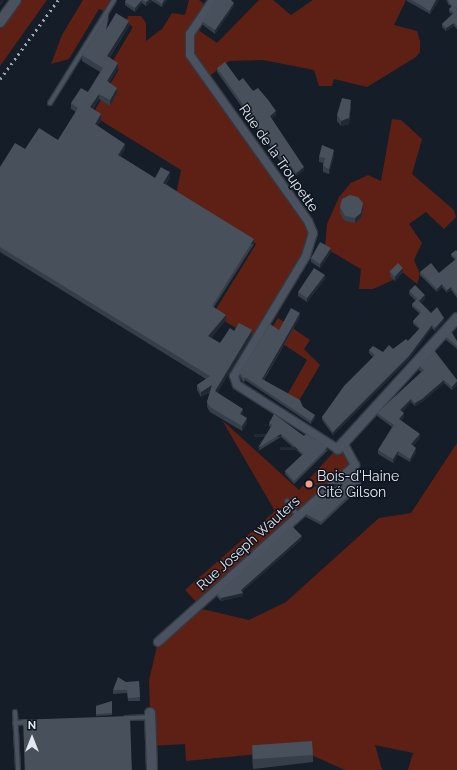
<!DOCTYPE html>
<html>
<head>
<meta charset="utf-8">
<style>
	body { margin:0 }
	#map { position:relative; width:457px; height:770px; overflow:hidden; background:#151d28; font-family:Raleway,sans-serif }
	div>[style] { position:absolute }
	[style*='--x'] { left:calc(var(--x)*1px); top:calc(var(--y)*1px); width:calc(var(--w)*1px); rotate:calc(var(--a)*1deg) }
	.green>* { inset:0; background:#5e2015 }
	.roads { filter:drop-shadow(1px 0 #343942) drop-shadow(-1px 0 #343942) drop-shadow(0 1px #343942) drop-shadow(0 -1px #343942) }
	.service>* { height:4px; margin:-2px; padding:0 2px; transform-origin:2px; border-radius:2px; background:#49525e }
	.minor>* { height:8px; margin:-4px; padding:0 4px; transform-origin:4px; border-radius:4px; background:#49525e }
	.tertiary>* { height:10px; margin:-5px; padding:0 5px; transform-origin:5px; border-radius:5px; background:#49525e }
	.rail>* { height:2.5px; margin-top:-1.25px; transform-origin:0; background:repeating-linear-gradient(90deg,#a3a8b1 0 2px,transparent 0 6px) }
	.wall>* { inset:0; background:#353e49 }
	.shaded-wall>* { inset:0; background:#202934; transform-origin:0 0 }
	.building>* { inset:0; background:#48505b; transform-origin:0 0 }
	.dots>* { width:11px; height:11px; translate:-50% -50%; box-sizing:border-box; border:2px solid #0d141e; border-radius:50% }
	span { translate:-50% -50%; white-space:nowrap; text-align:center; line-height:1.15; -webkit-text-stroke:3px #0d141e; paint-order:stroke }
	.street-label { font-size:14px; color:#e4e9f1 }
	.poi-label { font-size:14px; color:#e4e9f1 }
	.left { translate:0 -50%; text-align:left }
	.north { position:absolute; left:12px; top:718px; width:40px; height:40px; -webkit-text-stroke:3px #0d141e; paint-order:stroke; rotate:0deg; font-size:11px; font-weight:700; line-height:16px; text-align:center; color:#e4e9f1 }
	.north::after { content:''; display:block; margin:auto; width:14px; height:18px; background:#e4e9f1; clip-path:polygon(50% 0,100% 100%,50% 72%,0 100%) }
</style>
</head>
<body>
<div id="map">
	<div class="green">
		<i style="clip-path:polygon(16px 0,47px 0,0 66px,0 22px)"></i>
		<i style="clip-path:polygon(83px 0,114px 0,107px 12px,99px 9px,69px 59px,51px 64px,62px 35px)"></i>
		<i style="clip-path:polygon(189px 0,199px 0,208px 7px,194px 27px,217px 43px,259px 0,273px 0,291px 15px,313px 0,406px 0,394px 25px,417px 31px,420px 41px,420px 52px,416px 57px,367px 87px,334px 79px,332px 86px,319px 86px,314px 70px,263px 60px,229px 61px,207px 78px,308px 221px,312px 241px,256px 340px,213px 314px,256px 244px,176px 195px,181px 170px,92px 115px,119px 69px,111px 64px,133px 27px,126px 22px,128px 16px,141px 16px,146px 23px,146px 41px,162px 29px,172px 13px,185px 15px)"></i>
		<i style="clip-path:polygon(392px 119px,401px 120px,422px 139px,412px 174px,454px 210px,456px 217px,444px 229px,426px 212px,409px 224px,422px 243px,414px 260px,420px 274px,417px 284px,401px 271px,393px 280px,373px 289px,359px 289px,361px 269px,325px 248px,327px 224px,339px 197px,351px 183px,368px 175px,381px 181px)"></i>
		<i style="clip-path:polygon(278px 318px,310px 340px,304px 349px,320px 365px,297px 404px,286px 397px,307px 360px,268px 334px)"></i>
		<i style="clip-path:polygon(222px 420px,299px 490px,343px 442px,355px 461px,199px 605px,202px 609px,249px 620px,286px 602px,379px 518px,411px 513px,457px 443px,457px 770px,408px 770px,413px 753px,375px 745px,382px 770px,345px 770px,300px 750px,186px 761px,185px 744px,151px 746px,149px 680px,158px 642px,199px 605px,185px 590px,275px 511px)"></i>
	</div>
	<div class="roads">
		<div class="service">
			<i style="--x:50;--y:103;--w:121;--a:-58.1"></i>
			<i style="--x:287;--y:501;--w:19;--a:54"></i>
			<i style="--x:15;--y:712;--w:58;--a:87"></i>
			<i style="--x:126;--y:718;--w:23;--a:-2"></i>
			<i style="--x:15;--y:723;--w:12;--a:-5"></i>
		</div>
		<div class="minor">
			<i style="--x:213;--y:0;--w:41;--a:124.1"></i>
			<i style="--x:190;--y:34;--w:21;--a:90"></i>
			<i style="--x:190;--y:55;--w:204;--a:54.6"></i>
			<i style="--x:308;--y:221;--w:13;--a:67"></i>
			<i style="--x:313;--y:233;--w:24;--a:107"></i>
			<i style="--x:306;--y:256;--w:140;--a:121"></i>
			<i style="--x:234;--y:376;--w:9;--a:72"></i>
			<i style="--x:237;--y:385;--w:120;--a:32.4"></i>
			<i style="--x:158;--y:642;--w:265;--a:-41.9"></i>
			<i style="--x:355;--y:465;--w:26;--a:-118"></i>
		</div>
		<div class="tertiary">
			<i style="--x:453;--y:0;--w:5;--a:37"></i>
			<i style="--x:0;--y:22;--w:27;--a:-54"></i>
			<i style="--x:338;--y:449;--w:177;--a:-47.7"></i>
			<i style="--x:150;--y:713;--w:57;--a:88"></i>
		</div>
	</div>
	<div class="rail">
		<i style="--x:0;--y:79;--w:98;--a:-53.7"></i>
	</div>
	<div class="wall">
		<i style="clip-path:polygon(126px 0,167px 0,162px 7px,152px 1px,146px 6px,142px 3px,135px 12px,125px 5px,125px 2px)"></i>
		<i style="clip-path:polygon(407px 0,439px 0,430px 14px,407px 1px)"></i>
		<i style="clip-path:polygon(234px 6px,215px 34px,203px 25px,203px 22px)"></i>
		<i style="clip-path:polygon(449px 9px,457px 9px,457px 29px,454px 26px,446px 31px,442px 27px,442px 24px,452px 14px,449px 12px)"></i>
		<i style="clip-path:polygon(109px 17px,107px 28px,129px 26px,110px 57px,118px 68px,109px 83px,117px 93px,110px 106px,99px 99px,93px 109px,101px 120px,97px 126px,125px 149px,120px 156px,155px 178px,170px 178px,166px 184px,254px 244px,214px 307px,226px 320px,211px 338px,220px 343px,234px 331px,252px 335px,217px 393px,243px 415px,243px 416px,247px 423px,242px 431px,210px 412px,207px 407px,207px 402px,210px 392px,201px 397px,197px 390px,197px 385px,206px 379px,0 252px,0 167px,25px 149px,58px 140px,76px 112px,71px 109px,71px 103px,88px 92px,100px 72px,82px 61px,82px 55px)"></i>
		<i style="clip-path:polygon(217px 68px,239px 81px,253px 91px,276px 115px,271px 118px,304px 170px,296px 176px,291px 169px,288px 172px,217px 72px)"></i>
		<i style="clip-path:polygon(351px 105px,349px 124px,341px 126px,337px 121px,337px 115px)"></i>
		<i style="clip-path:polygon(334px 156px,329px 174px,323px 172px,323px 163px,319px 162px,319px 157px)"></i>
		<i style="clip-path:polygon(340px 207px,363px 209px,361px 218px,355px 223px,345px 221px,340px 213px)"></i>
		<i style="clip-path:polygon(457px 251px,457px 298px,451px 290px,447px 293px,442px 287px,437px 292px,420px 275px,420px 272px,439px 273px,455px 260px,451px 256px,451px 254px)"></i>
		<i style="clip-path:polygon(331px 252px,320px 268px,311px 262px,311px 258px)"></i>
		<i style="clip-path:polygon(390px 272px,403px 272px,395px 281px,390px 276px)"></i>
		<i style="clip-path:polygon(325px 279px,307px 302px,298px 296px,298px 292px)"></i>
		<i style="clip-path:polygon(409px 291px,425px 299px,421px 303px,431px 313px,444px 321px,435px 331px,432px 328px,409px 359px,333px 435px,322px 420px,322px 417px,373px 357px,369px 353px,369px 350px,383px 352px,393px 349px,408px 341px,419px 329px,413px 324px,413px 321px,420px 314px,412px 307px,412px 304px,416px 301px,409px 294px)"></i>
		<i style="clip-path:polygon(300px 317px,264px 380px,303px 407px,315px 418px,311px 424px,245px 380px,244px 383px,240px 377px,240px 373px,279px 330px)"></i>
		<i style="clip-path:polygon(446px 337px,457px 341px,457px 349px,446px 340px)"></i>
		<i style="clip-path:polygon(419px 366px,457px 380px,457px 385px,452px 390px,444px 383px,422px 402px,415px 406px,411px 402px,402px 412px,404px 417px,401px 420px,420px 438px,413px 446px,416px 452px,410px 462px,398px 455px,393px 463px,378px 454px,378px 450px,392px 427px,377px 416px,377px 413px,421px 372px,419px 370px)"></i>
		<i style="clip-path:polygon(269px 423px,304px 436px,328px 450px,294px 484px,285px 474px,285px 471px,302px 455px,281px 437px,258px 451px,271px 427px,269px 426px)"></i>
		<i style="clip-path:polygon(361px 487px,321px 525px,306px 517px,306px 514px)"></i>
		<i style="clip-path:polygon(302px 539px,242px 592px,243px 596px,221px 601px,217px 597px,217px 594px)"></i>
		<i style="clip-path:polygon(139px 681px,140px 701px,128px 701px,127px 693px,113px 694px,113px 690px)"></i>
		<i style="clip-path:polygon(112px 701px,112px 715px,96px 716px,96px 706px)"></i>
		<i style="clip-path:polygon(252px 748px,313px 755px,313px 762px,253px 769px,252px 755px)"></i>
	</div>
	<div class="shaded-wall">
		<i style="clip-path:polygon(2px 0,4px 0,0 6px,0 3px)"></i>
		<i style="clip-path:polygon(142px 0,142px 3px,135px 12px,135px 8px)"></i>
		<i style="clip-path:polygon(149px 0,152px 0,152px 1px,146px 6px,146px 2px)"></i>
		<i style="clip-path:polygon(164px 0,167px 0,162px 7px,162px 4px)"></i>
		<i style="clip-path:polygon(436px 0,439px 0,430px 14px,430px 11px)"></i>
		<i style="clip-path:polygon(234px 3px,234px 6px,215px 34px,215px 30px)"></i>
		<i style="clip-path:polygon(109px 12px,109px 17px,106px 35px,106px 30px)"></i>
		<i style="clip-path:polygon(129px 21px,129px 26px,107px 61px,107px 56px)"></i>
		<i style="clip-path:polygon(454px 23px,454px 26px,446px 31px,446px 28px)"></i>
		<i style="clip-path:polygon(118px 63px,118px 68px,107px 87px,107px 81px)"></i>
		<i style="clip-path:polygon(117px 88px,117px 93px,110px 106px,110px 100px)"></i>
		<i style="clip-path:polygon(99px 94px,99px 99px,90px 113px,90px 107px)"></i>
		<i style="clip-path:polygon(351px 100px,349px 124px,341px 126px,341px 121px)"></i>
		<i style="clip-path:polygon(276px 111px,276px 115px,270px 120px,270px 116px)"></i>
		<i style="clip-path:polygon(101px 114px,101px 120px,95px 130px,95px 124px)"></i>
		<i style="clip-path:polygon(125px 144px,125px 149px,118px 160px,118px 155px)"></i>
		<i style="clip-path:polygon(334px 150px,334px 156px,329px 174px,329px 169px)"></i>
		<i style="clip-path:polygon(291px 166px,291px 169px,288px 172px,288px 168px)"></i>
		<i style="clip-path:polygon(304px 167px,304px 170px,296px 176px,296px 173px)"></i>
		<i style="clip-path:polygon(170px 172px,170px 178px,163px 188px,163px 183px)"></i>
		<i style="clip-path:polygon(363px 203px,363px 209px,361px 218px,355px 223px,355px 218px)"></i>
		<i style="left:254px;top:239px;width:5px;height:79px;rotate:90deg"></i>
		<i style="clip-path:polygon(331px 248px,331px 252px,320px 268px,320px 264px)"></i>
		<i style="clip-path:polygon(403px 268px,403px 272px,395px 281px,395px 277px)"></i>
		<i style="clip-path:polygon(325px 275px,325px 279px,307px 302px,307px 298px)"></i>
		<i style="clip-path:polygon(442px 284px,442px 287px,437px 292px,437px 289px)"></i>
		<i style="clip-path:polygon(451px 287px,451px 290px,447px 293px,447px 290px)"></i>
		<i style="clip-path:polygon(425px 295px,425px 299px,419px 305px,419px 301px)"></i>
		<i style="clip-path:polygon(300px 313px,300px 317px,262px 382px,262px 379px)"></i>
		<i style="clip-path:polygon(226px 315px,226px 320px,208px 342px,208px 336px)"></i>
		<i style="clip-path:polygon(444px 318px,444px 321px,435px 331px,435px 328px)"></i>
		<i style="clip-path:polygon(432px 325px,432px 328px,409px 359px,333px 435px,333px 432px)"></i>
		<i style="clip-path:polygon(252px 330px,252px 335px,215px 397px,215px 391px)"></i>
		<i style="clip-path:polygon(444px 380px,444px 383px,422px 402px,415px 406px,415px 403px)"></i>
		<i style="clip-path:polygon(457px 381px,457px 385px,452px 390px,452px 387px)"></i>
		<i style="clip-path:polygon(212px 385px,212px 390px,201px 397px,201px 392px)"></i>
		<i style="clip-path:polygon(411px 399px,411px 402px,400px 414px,400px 410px)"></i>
		<i style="clip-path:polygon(243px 409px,243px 415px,240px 419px,240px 414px)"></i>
		<i style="clip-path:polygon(404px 413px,404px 417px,399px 423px,399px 419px)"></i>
		<i style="clip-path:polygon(315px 415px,315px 418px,311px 424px,311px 421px)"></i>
		<i style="clip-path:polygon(247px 418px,247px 423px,242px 431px,242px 426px)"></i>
		<i style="left:281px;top:434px;width:3px;height:27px;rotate:90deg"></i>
		<i style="clip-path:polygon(420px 434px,420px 438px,411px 448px,411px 444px)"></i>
		<i style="left:328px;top:447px;width:3px;height:48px;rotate:90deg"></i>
		<i style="clip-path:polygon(416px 448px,416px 452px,410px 462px,410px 459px)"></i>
		<i style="clip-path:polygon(398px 451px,398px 455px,393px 463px,393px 459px)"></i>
		<i style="left:361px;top:484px;width:3px;height:55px;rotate:90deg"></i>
		<i style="clip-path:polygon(302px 536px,302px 539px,241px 593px,243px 593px,243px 596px,221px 601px,221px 598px,241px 590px)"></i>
	</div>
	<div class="building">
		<i style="clip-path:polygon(126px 0,142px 0,135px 8px,125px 2px)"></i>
		<i style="clip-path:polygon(142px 0,149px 0,146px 2px)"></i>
		<i style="clip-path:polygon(156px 0,164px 0,162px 4px)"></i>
		<i style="clip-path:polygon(215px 0,231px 0,234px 3px,215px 30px,203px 22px)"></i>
		<i style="clip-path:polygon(412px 0,436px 0,430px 11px)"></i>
		<i style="clip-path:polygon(453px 5px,457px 9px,457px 26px,454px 23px,446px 28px,442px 24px,454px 13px,449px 9px)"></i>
		<i style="clip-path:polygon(109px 12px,106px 30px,116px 13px,129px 21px,107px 56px,118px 63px,107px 81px,117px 88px,110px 100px,99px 94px,90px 107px,101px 114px,95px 124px,125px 144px,118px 155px,155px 178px,161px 167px,164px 169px,170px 172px,163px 183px,254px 239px,212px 306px,226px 315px,208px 336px,220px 343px,230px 328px,234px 331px,239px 323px,252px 330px,215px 391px,243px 409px,240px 414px,247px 418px,242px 426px,210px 407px,207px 402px,212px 385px,201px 392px,197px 385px,210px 376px,0 247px,0 167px,15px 143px,25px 149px,39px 128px,58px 140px,78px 108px,71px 103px,81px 88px,88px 92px,103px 68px,82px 55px)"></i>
		<i style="clip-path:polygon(225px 62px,239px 81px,243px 78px,253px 91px,258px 88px,269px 101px,276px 111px,270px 116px,304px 167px,296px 173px,291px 166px,288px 168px,217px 68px)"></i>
		<i style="clip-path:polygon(342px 98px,351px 100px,349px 118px,341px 121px,337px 115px)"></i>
		<i style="clip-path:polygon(322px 145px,334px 150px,329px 169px,323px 166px,325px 158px,319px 157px)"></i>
		<i style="clip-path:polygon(350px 195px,358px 197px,363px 203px,361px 213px,355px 218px,345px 216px,340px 207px,342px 199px)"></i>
		<i style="clip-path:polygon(320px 242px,331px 248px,320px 264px,311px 258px)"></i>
		<i style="clip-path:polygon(456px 250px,457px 251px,457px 295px,451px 287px,447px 290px,442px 284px,437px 289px,420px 272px,431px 263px,439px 273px,456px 259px,451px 254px)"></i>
		<i style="left:398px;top:263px;width:7px;height:12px;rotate:45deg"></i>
		<i style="clip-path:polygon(314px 268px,325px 275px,307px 298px,298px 292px)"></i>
		<i style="left:415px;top:285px;width:14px;height:8px;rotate:45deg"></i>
		<i style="clip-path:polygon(417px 299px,431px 313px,437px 307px,444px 318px,435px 328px,432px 325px,409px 356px,333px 432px,322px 417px,344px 386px,375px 355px,369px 350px,373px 346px,383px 352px,389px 345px,393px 349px,406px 339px,408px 341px,420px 328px,413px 321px,421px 312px,412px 304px)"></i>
		<i style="clip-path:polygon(291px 308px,300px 313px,262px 379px,300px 400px,303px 407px,315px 415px,311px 421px,245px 377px,244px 379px,240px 373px,270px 324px,279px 330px)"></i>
		<i style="clip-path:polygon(451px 331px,457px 341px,457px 346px,446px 337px)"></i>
		<i style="clip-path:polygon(434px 350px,457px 380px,457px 381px,452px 387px,444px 380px,422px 399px,415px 403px,411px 399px,400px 410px,404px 413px,399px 419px,420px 434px,411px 444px,416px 448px,410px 459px,398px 451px,393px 459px,378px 450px,394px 425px,377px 413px,424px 370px,419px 366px)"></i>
		<i style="clip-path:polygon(274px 414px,304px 436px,306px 434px,328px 447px,294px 481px,285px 471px,303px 454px,281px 434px,258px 448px,272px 425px,269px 423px)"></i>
		<i style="clip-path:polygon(356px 468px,361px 484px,321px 522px,306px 514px)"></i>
		<i style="clip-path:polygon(292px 526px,302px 536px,241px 590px,243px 593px,221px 598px,217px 594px)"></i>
		<i style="clip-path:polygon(118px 677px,126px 682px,139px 681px,140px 697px,128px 698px,127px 690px,113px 690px)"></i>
		<i style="clip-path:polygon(112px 701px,112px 713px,96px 714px,96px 706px)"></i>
		<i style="left:130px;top:716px;width:54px;height:107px;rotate:88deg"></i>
		<i style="left:312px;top:741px;width:14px;height:60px;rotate:86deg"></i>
	</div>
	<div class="dots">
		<i style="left:309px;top:484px;background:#f49d8b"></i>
	</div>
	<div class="street-label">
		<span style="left:279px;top:158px;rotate:55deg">Rue de la Troupette</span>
		<span style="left:248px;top:543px;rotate:-42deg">Rue Joseph Wauters</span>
	</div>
	<div class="poi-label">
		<span class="left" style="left:317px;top:484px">Bois-d'Haine<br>Cité Gilson</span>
	</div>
	<div class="north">N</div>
</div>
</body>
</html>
